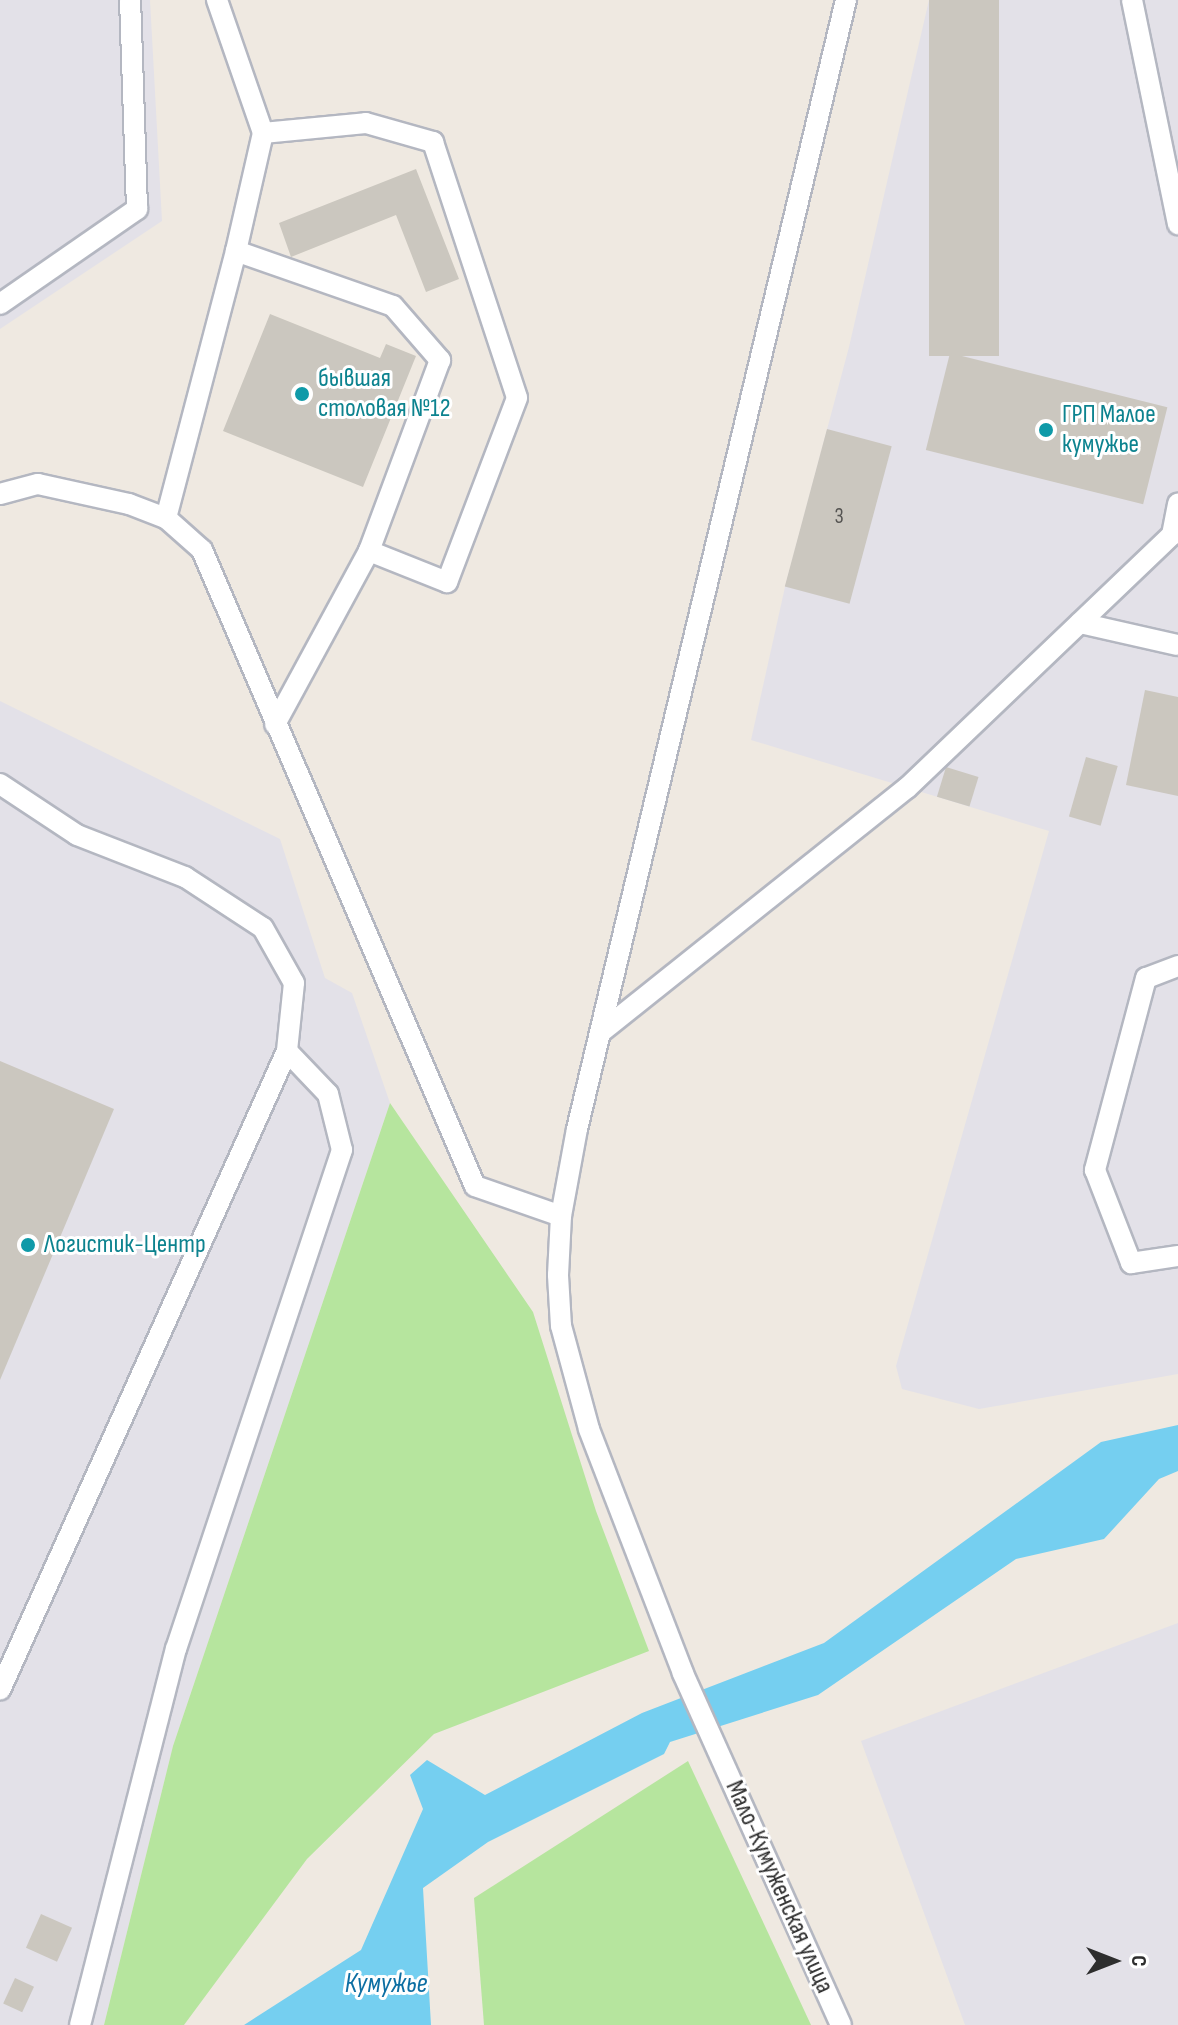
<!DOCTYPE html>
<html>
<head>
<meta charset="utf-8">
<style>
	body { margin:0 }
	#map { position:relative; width:1178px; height:2025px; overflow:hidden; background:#efe9e1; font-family:"Sofia Sans Condensed",sans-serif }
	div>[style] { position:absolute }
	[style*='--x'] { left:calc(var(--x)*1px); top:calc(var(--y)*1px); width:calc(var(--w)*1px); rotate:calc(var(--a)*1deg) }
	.industrial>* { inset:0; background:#e3e1e8 }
	.green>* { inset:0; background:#b6e59e }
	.water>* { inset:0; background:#75cff0 }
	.building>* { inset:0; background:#cbc7bf; transform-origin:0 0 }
	.roads { filter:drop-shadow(2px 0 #b4b7c1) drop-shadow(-2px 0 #b4b7c1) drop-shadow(0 2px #b4b7c1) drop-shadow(0 -2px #b4b7c1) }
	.lane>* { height:20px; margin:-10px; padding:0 10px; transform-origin:10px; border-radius:10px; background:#fff }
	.dots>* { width:22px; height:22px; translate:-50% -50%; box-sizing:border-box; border:4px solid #fff; border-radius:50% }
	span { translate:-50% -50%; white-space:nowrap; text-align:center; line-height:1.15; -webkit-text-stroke:6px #fff; paint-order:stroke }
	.number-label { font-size:22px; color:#555452 }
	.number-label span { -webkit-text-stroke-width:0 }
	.culture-label { font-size:26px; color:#0d838f }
	.left { translate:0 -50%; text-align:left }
	.street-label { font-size:26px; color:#2e2e2e }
	.water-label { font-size:28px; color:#0d6fa3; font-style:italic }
	.north { position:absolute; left:1074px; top:1921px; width:80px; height:80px; -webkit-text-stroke:6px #fff; paint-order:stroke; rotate:90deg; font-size:22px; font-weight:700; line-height:32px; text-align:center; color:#2e2e2e }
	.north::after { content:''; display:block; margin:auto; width:28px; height:36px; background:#2e2e2e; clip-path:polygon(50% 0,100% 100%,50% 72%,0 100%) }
</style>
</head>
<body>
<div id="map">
	<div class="industrial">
		<i style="clip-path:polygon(0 0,150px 0,162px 221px,0 329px)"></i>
		<i style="clip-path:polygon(929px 0,1178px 0,1178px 1374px,979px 1409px,902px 1389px,896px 1366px,1049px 831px,751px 740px,785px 587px,849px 347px)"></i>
		<i style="clip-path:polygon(0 701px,280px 839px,325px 978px,352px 993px,390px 1103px,173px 1746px,104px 2025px,0 2025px)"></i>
		<i style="clip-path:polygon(1178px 1623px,1178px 2025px,965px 2025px,861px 1741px)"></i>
	</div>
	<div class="green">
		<i style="clip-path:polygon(390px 1103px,533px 1312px,596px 1511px,649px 1651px,434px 1734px,307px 1859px,184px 2025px,104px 2025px,173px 1746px)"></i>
		<i style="clip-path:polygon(688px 1761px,811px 2025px,484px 2025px,474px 1898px)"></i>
	</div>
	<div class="water">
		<i style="clip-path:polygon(1178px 1425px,1178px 1471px,1159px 1479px,1104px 1539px,1016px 1559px,818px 1695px,670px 1742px,664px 1754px,488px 1842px,423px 1888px,431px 2025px,244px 2025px,361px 1950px,423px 1809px,410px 1775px,427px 1760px,485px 1795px,642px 1713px,824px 1643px,1101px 1442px)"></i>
	</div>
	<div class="building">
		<i style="left:929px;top:0;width:70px;height:356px"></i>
		<i style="clip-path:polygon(416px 169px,459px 279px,426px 292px,396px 215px,291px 257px,279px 223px)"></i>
		<i style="clip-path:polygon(270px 314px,380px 358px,386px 344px,416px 356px,363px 487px,223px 431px)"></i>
		<i style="left:950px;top:353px;width:224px;height:100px;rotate:14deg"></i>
		<i style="left:827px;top:429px;width:67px;height:163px;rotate:15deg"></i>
		<i style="clip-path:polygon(1145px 690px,1178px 697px,1178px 796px,1126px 785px)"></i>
		<i style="left:1086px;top:757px;width:33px;height:62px;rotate:16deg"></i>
		<i style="left:946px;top:767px;width:34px;height:31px;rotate:17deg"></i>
		<i style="clip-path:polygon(0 1061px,114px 1109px,0 1380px)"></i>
		<i style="left:41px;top:1914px;width:34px;height:37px;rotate:24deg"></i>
		<i style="left:15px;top:1978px;width:21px;height:28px;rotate:25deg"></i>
	</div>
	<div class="roads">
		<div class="lane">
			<i style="--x:217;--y:0;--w:141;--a:70.9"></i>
			<i style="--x:263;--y:133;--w:121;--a:102.9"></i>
			<i style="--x:1132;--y:0;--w:229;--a:78.4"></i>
			<i style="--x:263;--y:133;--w:103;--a:-5.5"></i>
			<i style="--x:366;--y:123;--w:70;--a:15.8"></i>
			<i style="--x:433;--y:142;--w:269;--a:71.8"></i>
			<i style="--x:517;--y:398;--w:197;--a:110.8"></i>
			<i style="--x:447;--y:582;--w:84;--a:-158.3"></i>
			<i style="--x:0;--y:304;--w:167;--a:-34.7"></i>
			<i style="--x:137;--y:209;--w:209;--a:-91.9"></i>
			<i style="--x:0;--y:494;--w:39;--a:-15"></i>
			<i style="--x:38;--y:484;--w:93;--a:12.4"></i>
			<i style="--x:129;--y:504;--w:40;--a:21"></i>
			<i style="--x:166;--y:518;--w:48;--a:41.6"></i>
			<i style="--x:202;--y:550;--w:692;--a:66.77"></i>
			<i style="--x:475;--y:1186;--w:91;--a:19.2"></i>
			<i style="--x:166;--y:518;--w:276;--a:-75.3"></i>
			<i style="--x:236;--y:251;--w:166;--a:19.3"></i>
			<i style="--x:393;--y:306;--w:72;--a:49"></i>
			<i style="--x:440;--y:360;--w:204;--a:110.4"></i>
			<i style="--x:369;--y:551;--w:197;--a:118.5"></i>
			<i style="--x:1080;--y:623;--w:100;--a:12.7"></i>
			<i style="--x:0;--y:784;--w:92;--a:33.5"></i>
			<i style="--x:77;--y:835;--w:116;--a:21.3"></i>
			<i style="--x:185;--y:877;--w:93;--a:33.2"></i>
			<i style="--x:263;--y:928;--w:63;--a:60.6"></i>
			<i style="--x:294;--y:983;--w:68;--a:95.9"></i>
			<i style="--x:287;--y:1051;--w:700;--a:114.19"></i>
			<i style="--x:1178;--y:966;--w:34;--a:159"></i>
			<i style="--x:1146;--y:978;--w:199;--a:104.9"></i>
			<i style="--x:1095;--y:1170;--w:100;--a:68.8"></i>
			<i style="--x:1131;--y:1263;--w:48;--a:-8.5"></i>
			<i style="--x:601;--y:1032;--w:391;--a:-38.6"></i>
			<i style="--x:907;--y:788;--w:366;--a:-43.7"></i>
			<i style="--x:1172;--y:535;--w:32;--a:-79"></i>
			<i style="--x:80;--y:2025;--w:388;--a:-75.7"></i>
			<i style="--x:176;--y:1649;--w:526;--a:-71.6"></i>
			<i style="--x:342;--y:1150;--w:58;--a:-104"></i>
			<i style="--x:328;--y:1094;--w:59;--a:-133.6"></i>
			<i style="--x:841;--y:2025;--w:386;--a:-114.2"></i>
			<i style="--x:683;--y:1673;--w:261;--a:-111.1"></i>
			<i style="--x:589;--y:1429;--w:107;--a:-105.2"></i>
			<i style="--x:561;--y:1326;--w:51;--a:-93.4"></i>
			<i style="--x:558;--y:1275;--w:59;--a:-87.1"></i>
			<i style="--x:561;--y:1216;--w:88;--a:-79.6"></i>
			<i style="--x:577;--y:1129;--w:1161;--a:-76.6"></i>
		</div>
	</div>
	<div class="dots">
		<i style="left:302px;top:394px;background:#0f9aa8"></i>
		<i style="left:1046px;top:430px;background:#0f9aa8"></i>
		<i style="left:28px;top:1245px;background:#0f9aa8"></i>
	</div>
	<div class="number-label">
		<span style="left:839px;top:517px">3</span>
	</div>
	<div class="culture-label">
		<span class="left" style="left:318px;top:394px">бывшая<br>столовая №12</span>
		<span class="left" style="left:1062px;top:430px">ГРП Малое<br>кумужье</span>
		<span class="left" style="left:44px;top:1245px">Логистик-Центр</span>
	</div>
	<div class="street-label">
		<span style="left:779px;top:1887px;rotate:66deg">Мало-Кумуженская улица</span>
	</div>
	<div class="water-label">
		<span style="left:386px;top:1984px">Кумужье</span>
	</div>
	<div class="north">С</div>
</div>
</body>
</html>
